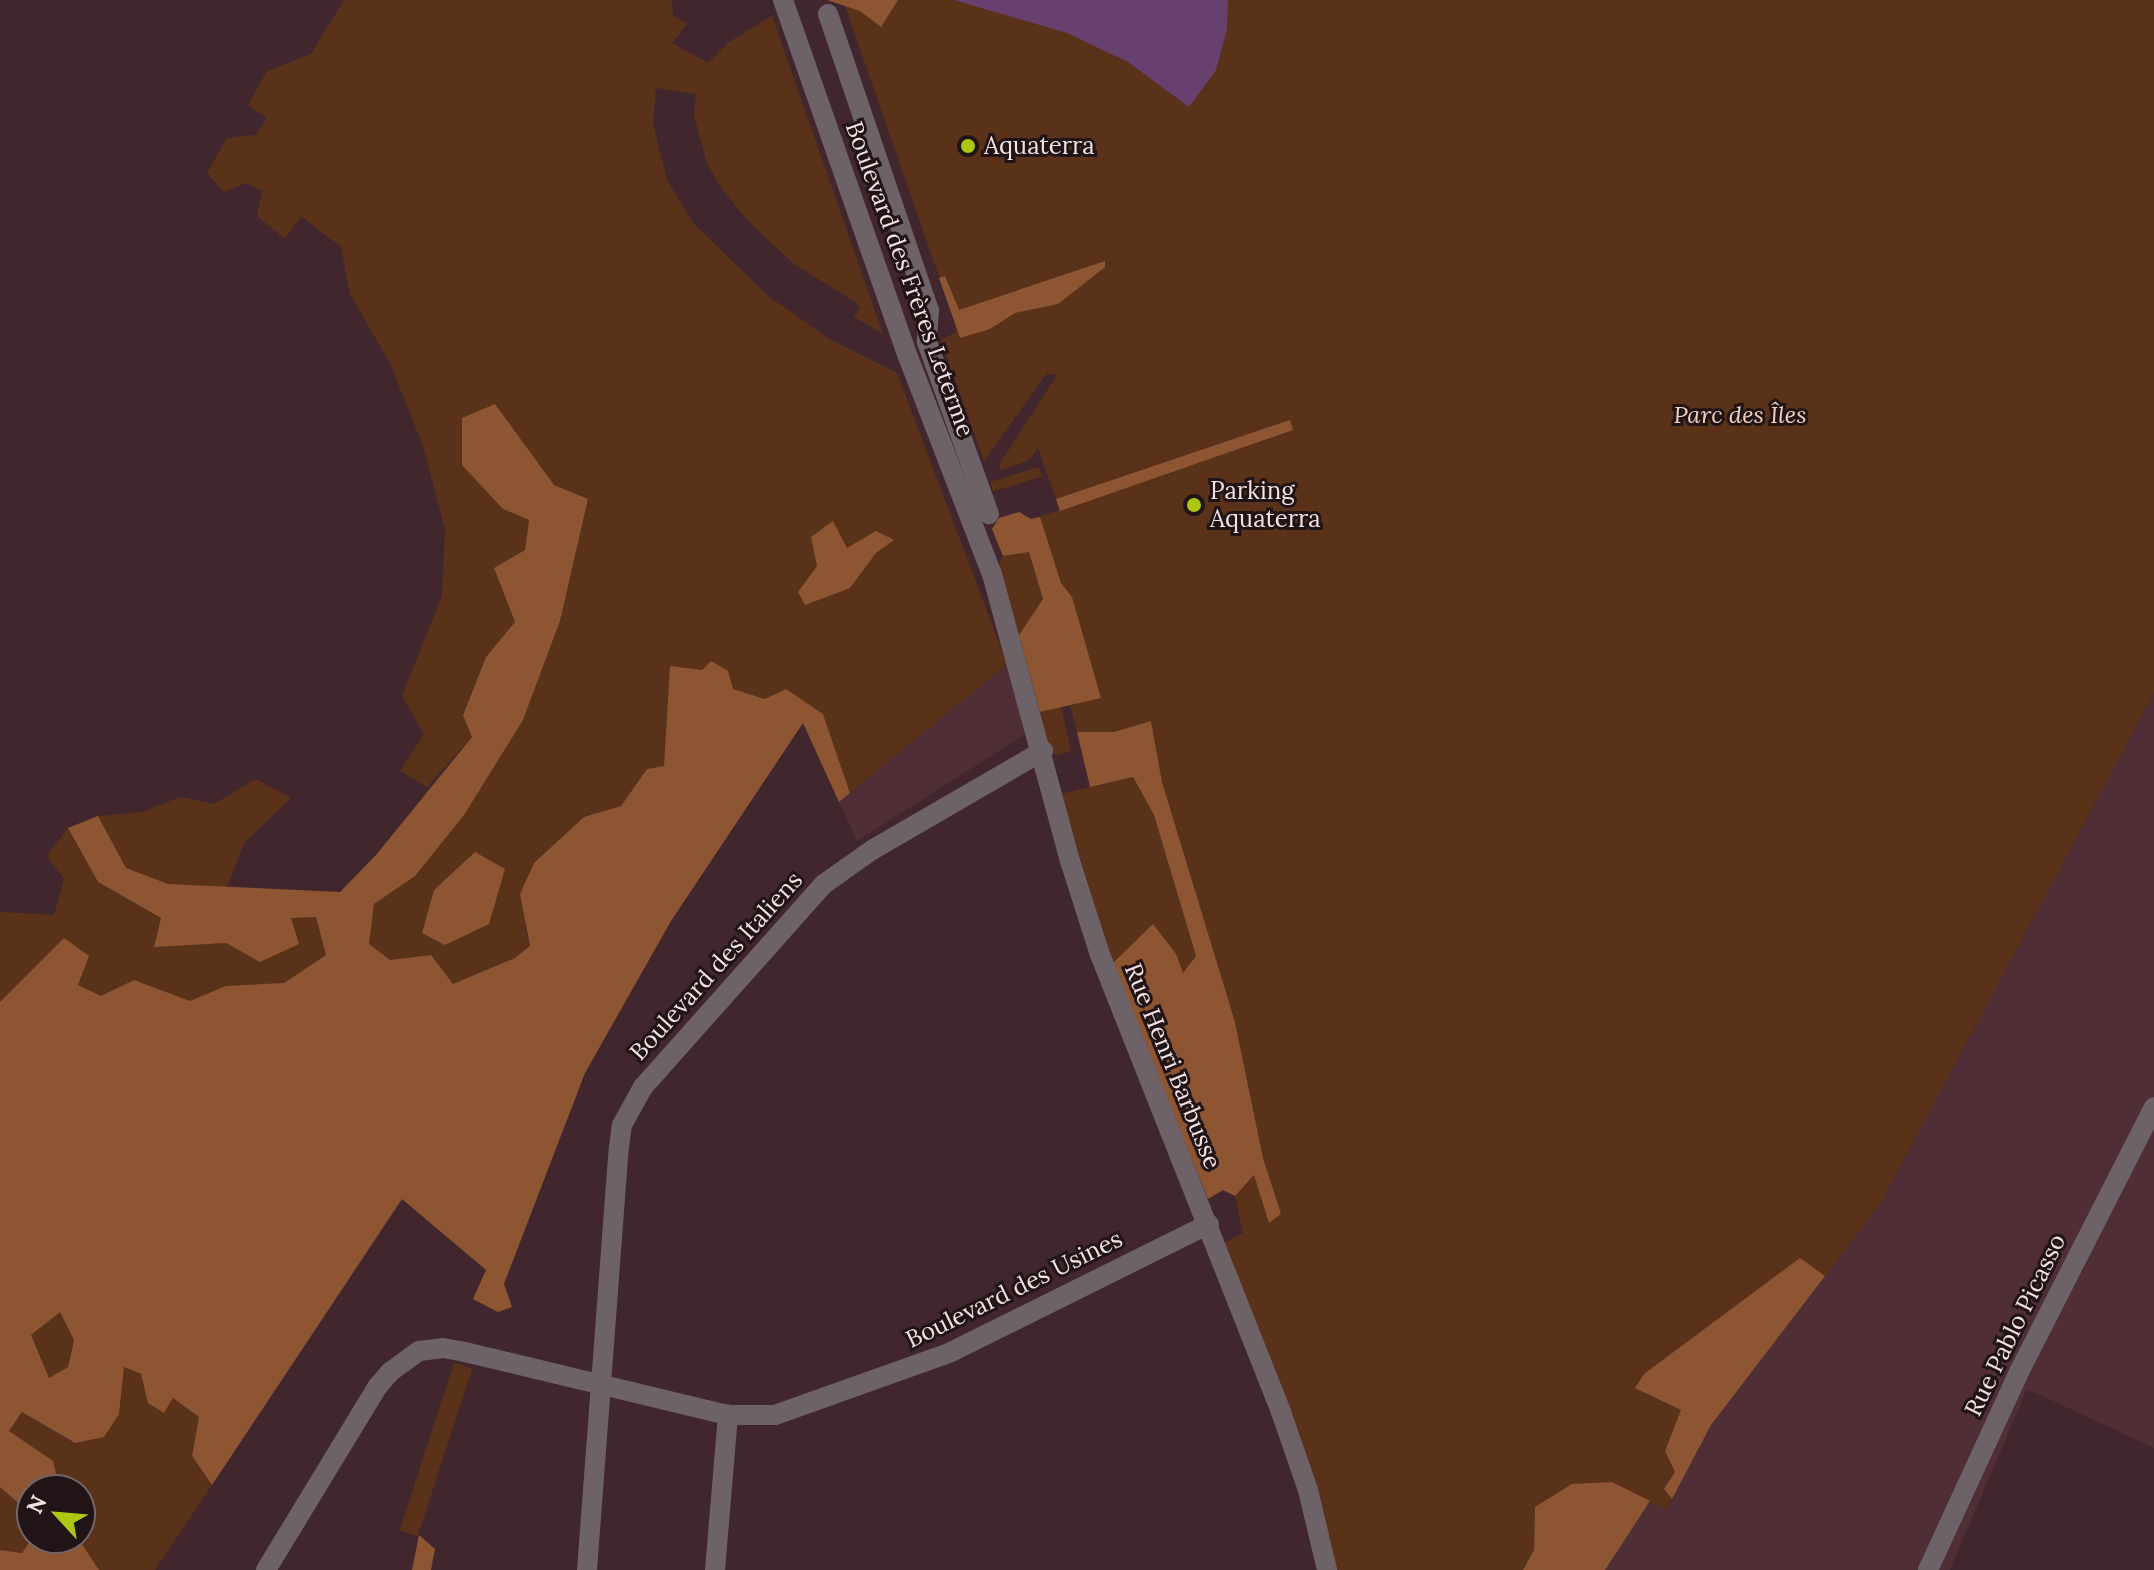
<!DOCTYPE html>
<html>
<head>
<meta charset="utf-8">
<style>
	body { margin:0 }
	#map { position:relative; width:2154px; height:1570px; overflow:hidden; background:#41272d; font-family:Lora,serif }
	div>[style] { position:absolute }
	[style*='--x'] { left:calc(var(--x)*1px); top:calc(var(--y)*1px); width:calc(var(--w)*1px); rotate:calc(var(--a)*1deg) }
	.built>* { inset:0; background:#4f2e36 }
	.green>* { inset:0; background:#5a3219; transform-origin:0 0 }
	.forest>* { inset:0; background:#8e5533 }
	.water>* { inset:0; background:#684070 }
	.minor>* { height:20px; margin:-10px; padding:0 10px; transform-origin:10px; border-radius:10px; background:#6d6268 }
	.dots>* { width:22px; height:22px; translate:-50% -50%; box-sizing:border-box; border:4px solid #201416; border-radius:50% }
	span { translate:-50% -50%; white-space:nowrap; text-align:center; line-height:1.15; -webkit-text-stroke:6px #201416; paint-order:stroke }
	.poi-label { font-size:24px; color:#f3e1e4 }
	.left { translate:0 -50%; text-align:left }
	.street-label { font-size:24px; color:#f3e1e4 }
	.park-label { font-size:24px; color:#f3d0bc; font-style:italic }
	.north { position:absolute; left:16px; top:1474px; width:80px; height:80px; box-sizing:border-box; background:#201416; border:2px solid #746668; border-radius:50%; rotate:296deg; font-size:22px; font-weight:700; line-height:32px; text-align:center; color:#f3e1e4 }
	.north::after { content:''; display:block; margin:auto; width:28px; height:36px; background:#acc612; clip-path:polygon(50% 0,100% 100%,50% 72%,0 100%) }
</style>
</head>
<body>
<div id="map">
	<div class="built">
		<i style="clip-path:polygon(1007px 664px,1027px 733px,857px 841px,839px 802px)"></i>
		<i style="clip-path:polygon(2154px 693px,2154px 1448px,2027px 1389px,1950px 1570px,1566px 1570px,1612px 1482px,1667px 1509px,1711px 1425px,1880px 1204px)"></i>
	</div>
	<div class="green">
		<i style="clip-path:polygon(evenodd,344px 0,672px 0,673px 15px,687px 24px,672px 43px,708px 63px,729px 42px,772px 16px,883px 334px,854px 317px,860px 307px,855px 302px,794px 264px,748px 221px,721px 188px,707px 163px,694px 116px,696px 94px,656px 88px,653px 124px,667px 180px,694px 224px,768px 296px,831px 340px,897px 373px,1007px 664px,850px 793px,823px 714px,786px 689px,765px 699px,733px 689px,702px 670px,670px 667px,664px 766px,647px 769px,621px 806px,584px 817px,525px 927px,530px 946px,516px 958px,453px 984px,431px 955px,390px 960px,368px 944px,374px 904px,415px 876px,523px 720px,560px 621px,588px 499px,554px 485px,495px 405px,503px 509px,529px 520px,525px 550px,494px 568px,515px 622px,486px 657px,463px 714px,472px 737px,427px 787px,400px 771px,424px 734px,402px 696px,442px 596px,445px 530px,424px 449px,390px 363px,350px 294px,341px 247px,301px 216px,285px 239px,257px 216px,262px 191px,246px 183px,224px 192px,207px 173px,227px 138px,256px 135px,267px 118px,248px 105px,267px 71px,311px 54px,344px 0,833px 522px,847px 548px,893px 540px,876px 553px,850px 588px,799px 592px,817px 566px,833px 522px)"></i>
		<i style="clip-path:polygon(843px 0,2154px 0,2154px 693px,1880px 1204px,1675px 1472px,1665px 1489px,1672px 1499px,1666px 1510px,1612px 1482px,1535px 1507px,1534px 1550px,1523px 1570px,1335px 1570px,1223px 1243px,1243px 1233px,1235px 1196px,1254px 1175px,1269px 1222px,1281px 1214px,1263px 1158px,1235px 1022px,1162px 782px,1151px 721px,1114px 732px,1077px 732px,1070px 705px,1086px 701px,1031px 519px,1060px 510px,1038px 448px,1029px 460px,1001px 470px,999px 465px,1057px 375px,1047px 373px,984px 461px,941px 340px,958px 331px)"></i>
		<i style="left:1039px;top:467px;width:10px;height:51px;rotate:73deg"></i>
		<i style="clip-path:polygon(1029px 551px,1043px 600px,1019px 635px,998px 567px,1003px 556px)"></i>
		<i style="clip-path:polygon(1061px 707px,1071px 751px,1057px 755px,1050px 750px,1040px 712px)"></i>
		<i style="clip-path:polygon(1133px 777px,1154px 815px,1196px 956px,1183px 974px,1112px 964px,1061px 794px)"></i>
		<i style="clip-path:polygon(256px 779px,291px 798px,244px 843px,227px 887px,168px 885px,126px 869px,98px 816px,142px 812px,180px 797px,214px 804px)"></i>
		<i style="clip-path:polygon(68px 828px,98px 882px,161px 918px,154px 946px,226px 943px,260px 962px,290px 918px,316px 917px,326px 955px,284px 983px,226px 987px,190px 1001px,134px 981px,101px 996px,78px 985px,18px 987px,0 1002px,0 912px,54px 915px,64px 879px,46px 856px)"></i>
		<i style="clip-path:polygon(60px 1312px,74px 1339px,68px 1367px,49px 1378px,30px 1335px)"></i>
		<i style="left:454px;top:1363px;width:19px;height:176px;rotate:18deg"></i>
		<i style="clip-path:polygon(124px 1367px,141px 1374px,149px 1403px,164px 1413px,173px 1398px,199px 1417px,192px 1456px,212px 1485px,155px 1570px,99px 1570px,78px 1538px,80px 1490px,60px 1490px,53px 1461px,9px 1432px,22px 1412px,74px 1443px,119px 1414px)"></i>
		<i style="clip-path:polygon(0 1487px,32px 1515px,32px 1538px,22px 1553px,0 1550px)"></i>
	</div>
	<div class="forest">
		<i style="clip-path:polygon(827px 0,898px 0,881px 27px,860px 11px)"></i>
		<i style="clip-path:polygon(1105px 261px,1105px 267px,1058px 304px,1015px 313px,990px 329px,960px 338px,939px 278px,945px 276px,959px 310px)"></i>
		<i style="clip-path:polygon(evenodd,495px 404px,554px 485px,588px 499px,560px 621px,523px 720px,464px 815px,415px 876px,374px 904px,369px 944px,390px 960px,431px 955px,453px 984px,515px 958px,530px 946px,520px 894px,534px 863px,584px 817px,621px 806px,647px 769px,664px 766px,670px 666px,702px 670px,711px 661px,728px 671px,733px 689px,765px 699px,786px 689px,823px 714px,850px 793px,839px 802px,803px 723px,671px 921px,585px 1073px,504px 1284px,512px 1307px,498px 1312px,473px 1299px,486px 1270px,402px 1199px,212px 1485px,192px 1456px,199px 1417px,173px 1398px,164px 1413px,148px 1403px,141px 1374px,124px 1367px,119px 1414px,104px 1437px,75px 1443px,22px 1412px,9px 1431px,53px 1461px,60px 1490px,32px 1490px,32px 1515px,0 1487px,0 1002px,64px 938px,89px 956px,78px 985px,101px 996px,134px 980px,190px 1001px,226px 986px,284px 983px,326px 955px,316px 917px,291px 918px,299px 944px,260px 962px,226px 943px,154px 947px,161px 918px,98px 882px,68px 828px,98px 816px,126px 868px,168px 884px,340px 892px,376px 855px,472px 737px,463px 715px,486px 657px,515px 622px,494px 568px,525px 550px,529px 520px,503px 509px,462px 465px,462px 418px,495px 404px,60px 1312px,74px 1340px,68px 1367px,49px 1378px,31px 1335px,60px 1312px)"></i>
		<i style="clip-path:polygon(1290px 420px,1293px 430px,1060px 511px,1056px 499px)"></i>
		<i style="clip-path:polygon(1019px 512px,1031px 519px,1040px 517px,1061px 583px,1072px 597px,1101px 698px,1040px 712px,1019px 635px,1043px 599px,1029px 552px,1003px 556px,992px 529px,999px 518px)"></i>
		<i style="clip-path:polygon(833px 521px,847px 548px,876px 531px,894px 540px,876px 553px,850px 588px,805px 605px,798px 592px,817px 566px,811px 537px)"></i>
		<i style="clip-path:polygon(1151px 721px,1162px 782px,1235px 1022px,1263px 1158px,1281px 1214px,1269px 1223px,1254px 1175px,1235px 1196px,1223px 1190px,1208px 1199px,1112px 964px,1153px 924px,1176px 954px,1183px 973px,1196px 956px,1154px 815px,1133px 777px,1090px 787px,1077px 732px,1114px 732px)"></i>
		<i style="clip-path:polygon(475px 852px,505px 869px,489px 924px,445px 945px,422px 933px,434px 890px)"></i>
		<i style="clip-path:polygon(1800px 1258px,1825px 1276px,1711px 1425px,1672px 1499px,1664px 1489px,1675px 1472px,1665px 1451px,1681px 1410px,1635px 1388px,1644px 1374px)"></i>
		<i style="clip-path:polygon(1612px 1482px,1650px 1501px,1605px 1570px,1523px 1570px,1534px 1550px,1535px 1507px,1572px 1484px)"></i>
		<i style="clip-path:polygon(419px 1535px,435px 1549px,431px 1570px,412px 1570px)"></i>
		<i style="clip-path:polygon(32px 1538px,78px 1538px,99px 1570px,0 1570px,0 1550px,22px 1553px)"></i>
	</div>
	<div class="water">
		<i style="clip-path:polygon(954px 0,1228px 0,1227px 29px,1216px 70px,1189px 107px,1128px 62px,1067px 33px)"></i>
	</div>
	<div class="minor">
		<i style="--x:783;--y:0;--w:370;--a:70.7"></i>
		<i style="--x:905;--y:349;--w:241;--a:68.9"></i>
		<i style="--x:992;--y:574;--w:301;--a:74.8"></i>
		<i style="--x:1071;--y:864;--w:92;--a:72.3"></i>
		<i style="--x:1099;--y:952;--w:495;--a:68.4"></i>
		<i style="--x:1281;--y:1412;--w:83;--a:70.9"></i>
		<i style="--x:1308;--y:1490;--w:82;--a:76.6"></i>
		<i style="--x:828;--y:14;--w:313;--a:71.2"></i>
		<i style="--x:929;--y:310;--w:32;--a:94"></i>
		<i style="--x:927;--y:342;--w:183;--a:70.2"></i>
		<i style="--x:266;--y:1570;--w:215;--a:-58.7"></i>
		<i style="--x:378;--y:1386;--w:18;--a:-49"></i>
		<i style="--x:390;--y:1372;--w:36;--a:-36"></i>
		<i style="--x:419;--y:1351;--w:24;--a:-7"></i>
		<i style="--x:443;--y:1348;--w:22;--a:10"></i>
		<i style="--x:465;--y:1352;--w:270;--a:13.5"></i>
		<i style="--x:728;--y:1415;--w:47;--a:0"></i>
		<i style="--x:775;--y:1415;--w:185;--a:-19.6"></i>
		<i style="--x:949;--y:1353;--w:290;--a:-26.4"></i>
		<i style="--x:587;--y:1570;--w:423;--a:-85.7"></i>
		<i style="--x:619;--y:1148;--w:23;--a:-83"></i>
		<i style="--x:622;--y:1125;--w:43;--a:-61.1"></i>
		<i style="--x:643;--y:1087;--w:272;--a:-48.3"></i>
		<i style="--x:824;--y:884;--w:59;--a:-35.3"></i>
		<i style="--x:872;--y:850;--w:198;--a:-30.1"></i>
		<i style="--x:715;--y:1570;--w:156;--a:-85.2"></i>
		<i style="--x:1928;--y:1570;--w:218;--a:-65.3"></i>
		<i style="--x:2019;--y:1372;--w:297;--a:-63"></i>
	</div>
	<div class="dots">
		<i style="left:968px;top:146px;background:#acc612"></i>
		<i style="left:1194px;top:505px;background:#acc612"></i>
	</div>
	<div class="poi-label">
		<span class="left" style="left:984px;top:146px">Aquaterra</span>
		<span class="left" style="left:1210px;top:505px">Parking<br>Aquaterra</span>
	</div>
	<div class="street-label">
		<span style="left:910px;top:279px;rotate:70deg">Boulevard des Frères Leterme</span>
		<span style="left:716px;top:966px;rotate:-48deg">Boulevard des Italiens</span>
		<span style="left:1173px;top:1066px;rotate:68deg">Rue Henri Barbusse</span>
		<span style="left:1014px;top:1289px;rotate:-26deg">Boulevard des Usines</span>
		<span style="left:2015px;top:1325px;rotate:-64deg">Rue Pablo Picasso</span>
	</div>
	<div class="park-label">
		<span style="left:1740px;top:415px">Parc des Îles</span>
	</div>
	<div class="north">N</div>
</div>
</body>
</html>
